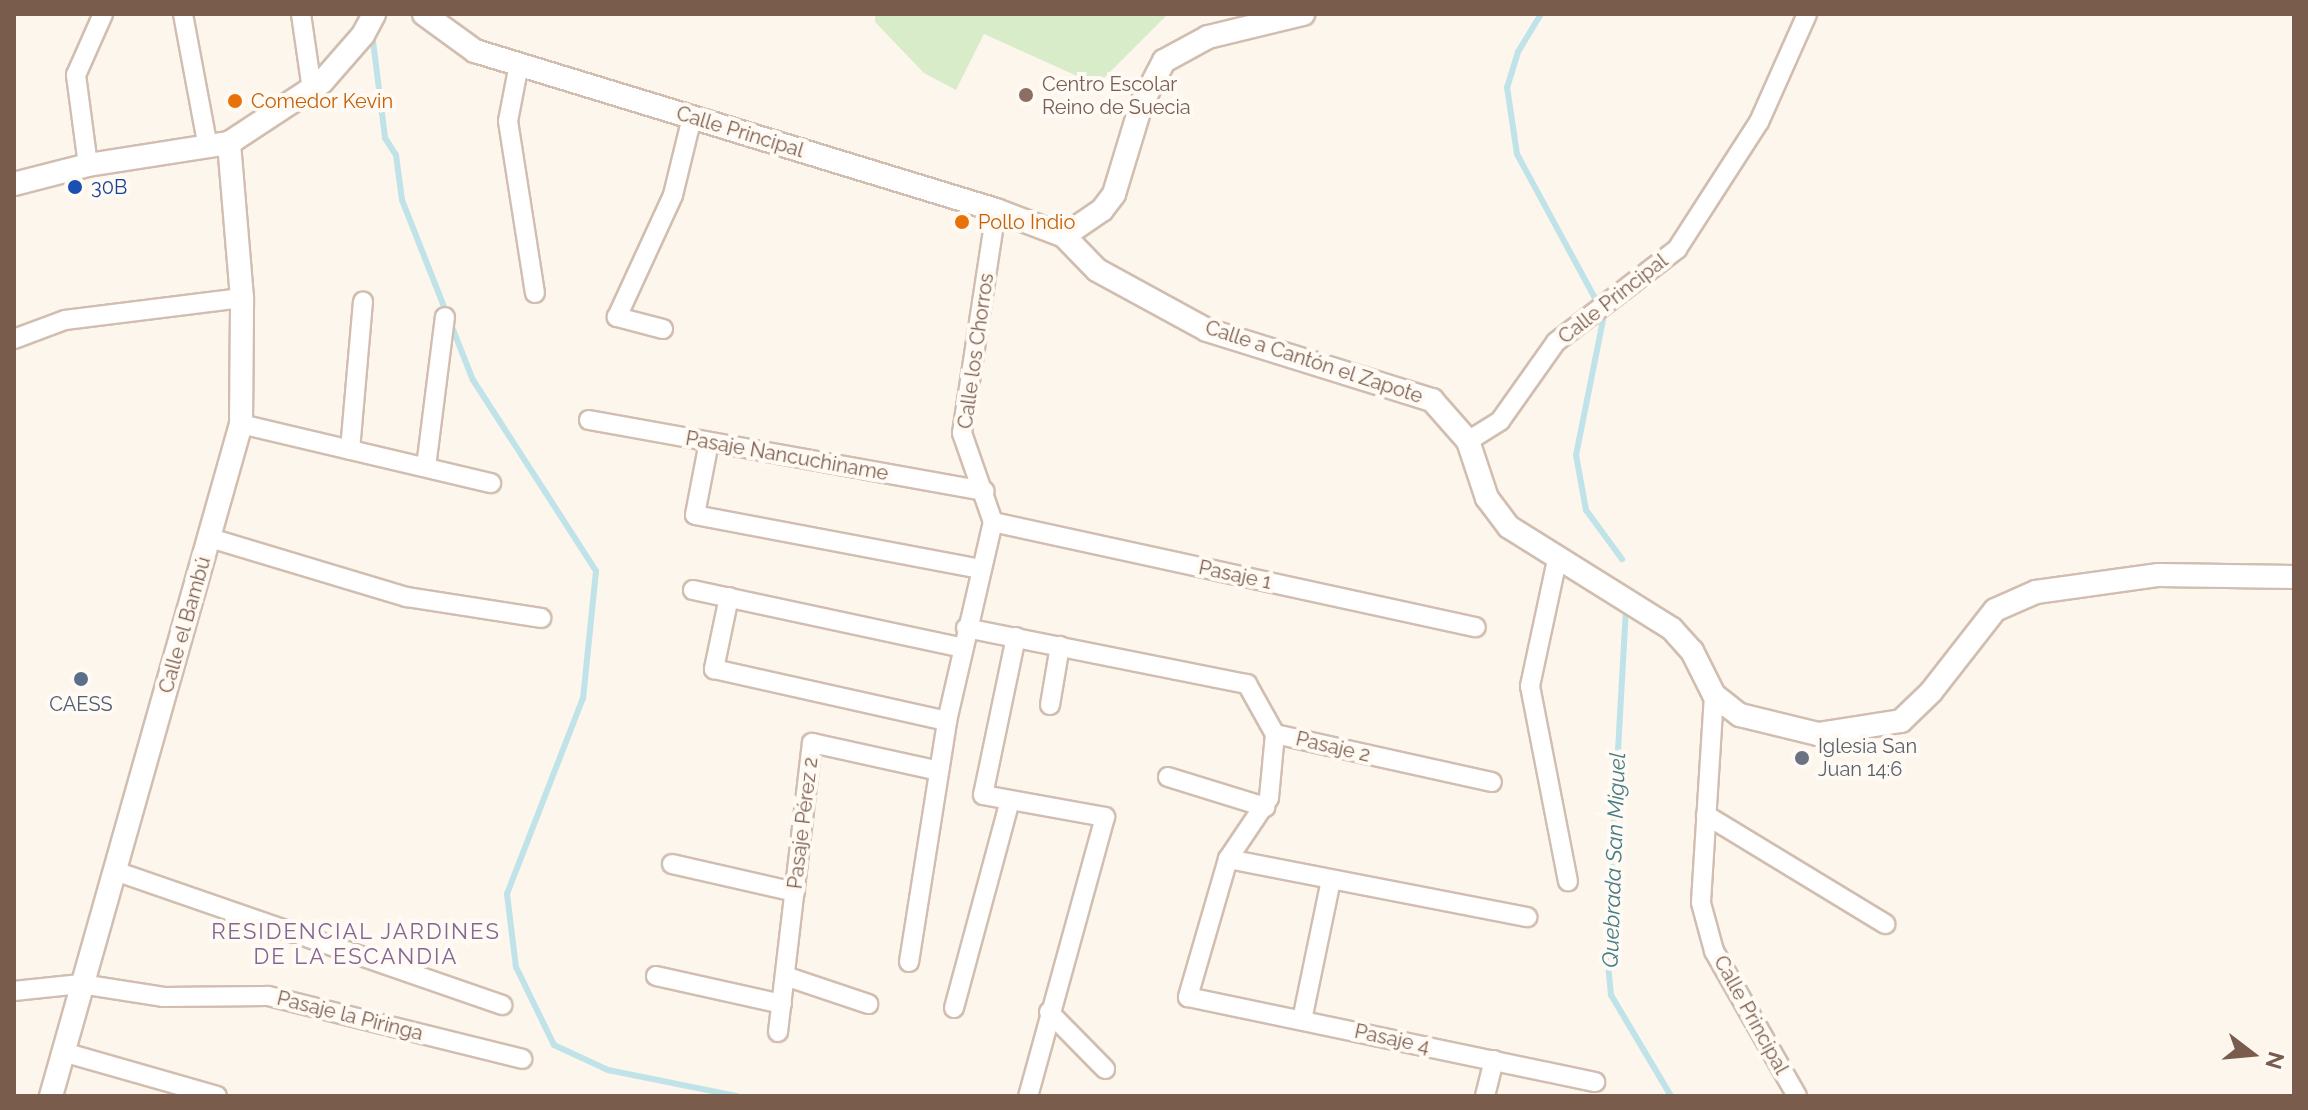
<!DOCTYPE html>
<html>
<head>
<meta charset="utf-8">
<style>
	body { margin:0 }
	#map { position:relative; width:2308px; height:1110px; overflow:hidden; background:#fdf6ec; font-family:Raleway,sans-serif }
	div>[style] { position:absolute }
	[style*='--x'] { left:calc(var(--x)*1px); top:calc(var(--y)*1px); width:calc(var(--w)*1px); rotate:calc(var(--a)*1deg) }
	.green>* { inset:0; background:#d8ecc9 }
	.stream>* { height:6px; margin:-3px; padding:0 3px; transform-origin:3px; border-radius:3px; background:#bfe3e8 }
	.roads { filter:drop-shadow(2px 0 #d1beb0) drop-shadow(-2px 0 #d1beb0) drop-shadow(0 2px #d1beb0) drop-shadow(0 -2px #d1beb0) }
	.minor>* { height:18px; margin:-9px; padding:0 9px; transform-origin:9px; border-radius:9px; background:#fff }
	.tertiary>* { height:22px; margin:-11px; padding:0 11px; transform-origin:11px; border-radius:11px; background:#fff }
	.dots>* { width:22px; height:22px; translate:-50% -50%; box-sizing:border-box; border:4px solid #fffaf3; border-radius:50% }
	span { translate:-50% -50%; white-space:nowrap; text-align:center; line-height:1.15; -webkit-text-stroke:8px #fffaf3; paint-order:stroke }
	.education-label { font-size:20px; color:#785e54 }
	.left { translate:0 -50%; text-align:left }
	.food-label { font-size:20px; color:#c56008 }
	.street-label { font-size:20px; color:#7a5c4d }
	.transit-label { font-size:20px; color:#164399 }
	.service-label { font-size:20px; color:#4e5e75 }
	.worship-label { font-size:20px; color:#5b616d }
	.water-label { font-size:22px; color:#437c86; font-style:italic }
	.neighbourhood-label { font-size:22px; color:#846695; letter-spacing:2px }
	.frame { position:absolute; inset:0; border:16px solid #7a5c4d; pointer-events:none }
	.north { position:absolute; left:2212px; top:1014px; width:80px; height:80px; -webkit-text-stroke:6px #fffaf3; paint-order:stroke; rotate:106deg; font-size:22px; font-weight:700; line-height:32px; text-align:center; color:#7a5c4d }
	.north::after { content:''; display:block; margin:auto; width:28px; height:36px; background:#7a5c4d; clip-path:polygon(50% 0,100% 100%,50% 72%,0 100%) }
</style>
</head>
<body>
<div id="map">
	<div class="green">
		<i style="clip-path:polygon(875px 14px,1168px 14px,1097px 85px,984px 34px,956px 90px,924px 73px,875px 22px)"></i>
	</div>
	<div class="stream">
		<i style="--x:1541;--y:14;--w:44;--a:121.2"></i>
		<i style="--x:1518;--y:52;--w:37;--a:107"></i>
		<i style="--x:1507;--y:87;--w:68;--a:81.5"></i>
		<i style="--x:1517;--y:154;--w:183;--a:61.6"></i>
		<i style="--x:1604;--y:315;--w:143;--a:101.3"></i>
		<i style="--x:1576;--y:455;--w:56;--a:79.7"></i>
		<i style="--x:1586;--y:510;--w:61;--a:53.7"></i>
		<i style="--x:373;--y:41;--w:98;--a:82.9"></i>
		<i style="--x:385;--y:138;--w:20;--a:57"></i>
		<i style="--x:396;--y:155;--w:45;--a:82.4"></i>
		<i style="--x:402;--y:200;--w:193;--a:68.5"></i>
		<i style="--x:473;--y:380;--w:227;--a:57.2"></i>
		<i style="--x:596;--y:571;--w:128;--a:95.8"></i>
		<i style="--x:583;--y:698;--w:210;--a:111.2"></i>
		<i style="--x:507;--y:894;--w:74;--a:83"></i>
		<i style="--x:516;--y:967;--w:87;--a:64"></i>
		<i style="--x:554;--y:1045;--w:60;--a:24.8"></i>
		<i style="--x:608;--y:1070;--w:132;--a:11.4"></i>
		<i style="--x:1626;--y:608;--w:346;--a:93.2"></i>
		<i style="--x:1607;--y:953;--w:42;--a:84.6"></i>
		<i style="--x:1611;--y:995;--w:117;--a:59.3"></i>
	</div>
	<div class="roads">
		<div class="minor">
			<i style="--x:183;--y:14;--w:136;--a:79.4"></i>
			<i style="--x:301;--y:14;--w:76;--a:81.7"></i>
			<i style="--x:519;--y:64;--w:58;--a:100.9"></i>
			<i style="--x:508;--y:121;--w:174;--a:81.1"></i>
			<i style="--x:88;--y:165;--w:91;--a:-97.6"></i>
			<i style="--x:76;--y:75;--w:67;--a:-66.1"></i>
			<i style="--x:663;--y:329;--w:48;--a:-165.4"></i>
			<i style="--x:617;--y:317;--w:134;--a:-65.3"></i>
			<i style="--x:673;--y:195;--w:80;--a:-76.3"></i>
			<i style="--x:14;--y:339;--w:54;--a:-20.4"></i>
			<i style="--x:65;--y:320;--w:178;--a:-7.1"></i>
			<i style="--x:589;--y:420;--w:402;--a:10.2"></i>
			<i style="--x:241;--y:424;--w:257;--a:13.3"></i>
			<i style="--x:1468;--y:441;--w:38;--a:-32"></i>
			<i style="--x:1500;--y:421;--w:97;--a:-54.7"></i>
			<i style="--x:1556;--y:342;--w:153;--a:-37.5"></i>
			<i style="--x:1677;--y:249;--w:151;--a:-57.2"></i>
			<i style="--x:1759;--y:122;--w:118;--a:-66"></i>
			<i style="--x:709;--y:442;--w:74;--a:100.9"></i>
			<i style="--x:695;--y:515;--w:290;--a:10.7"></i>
			<i style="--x:350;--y:450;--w:149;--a:-85"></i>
			<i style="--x:426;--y:467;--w:151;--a:-82.8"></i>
			<i style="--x:993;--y:522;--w:494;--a:12.3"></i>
			<i style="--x:210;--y:538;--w:206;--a:16.7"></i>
			<i style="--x:407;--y:597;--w:136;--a:8.9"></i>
			<i style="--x:1557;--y:560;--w:129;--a:102.1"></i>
			<i style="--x:1530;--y:686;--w:199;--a:79"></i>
			<i style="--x:693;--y:590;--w:276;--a:12.1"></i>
			<i style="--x:729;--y:597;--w:74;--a:101.8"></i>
			<i style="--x:714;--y:669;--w:239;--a:12.6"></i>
			<i style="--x:966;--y:628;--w:287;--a:11.3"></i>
			<i style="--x:1247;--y:684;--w:57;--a:60.8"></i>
			<i style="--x:1275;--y:734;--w:222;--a:12.5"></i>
			<i style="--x:1016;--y:637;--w:161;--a:101.8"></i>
			<i style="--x:983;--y:795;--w:124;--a:10.2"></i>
			<i style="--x:1105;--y:817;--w:289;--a:105.4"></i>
			<i style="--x:1714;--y:695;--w:208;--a:93.6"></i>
			<i style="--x:1701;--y:903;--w:50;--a:74.8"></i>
			<i style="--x:1714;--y:951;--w:167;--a:60.2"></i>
			<i style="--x:1050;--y:705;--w:60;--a:-80.4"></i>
			<i style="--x:1275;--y:734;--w:64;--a:95.4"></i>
			<i style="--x:1269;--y:798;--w:73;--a:123.9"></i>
			<i style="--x:1228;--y:859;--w:144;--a:106.2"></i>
			<i style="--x:1188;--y:997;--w:416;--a:11.8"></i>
			<i style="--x:1168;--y:777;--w:102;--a:17.2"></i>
			<i style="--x:1706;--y:815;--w:210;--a:31.3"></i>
			<i style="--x:1228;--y:859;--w:305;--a:11"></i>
			<i style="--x:672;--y:864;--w:126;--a:12.8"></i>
			<i style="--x:115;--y:871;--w:410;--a:19.1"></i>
			<i style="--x:909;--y:962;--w:244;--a:-81"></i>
			<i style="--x:947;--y:721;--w:204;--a:-77"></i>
			<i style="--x:993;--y:522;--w:94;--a:-109.2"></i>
			<i style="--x:962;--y:433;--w:226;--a:-81.3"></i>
			<i style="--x:656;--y:976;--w:129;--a:12.5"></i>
			<i style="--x:785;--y:976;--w:88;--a:18.6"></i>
			<i style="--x:14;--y:991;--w:67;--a:-6"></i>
			<i style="--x:81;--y:984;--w:84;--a:8.9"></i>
			<i style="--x:164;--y:997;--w:104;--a:-0.6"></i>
			<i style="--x:268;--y:996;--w:262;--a:13.9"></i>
			<i style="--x:954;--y:1008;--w:215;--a:-74.9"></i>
			<i style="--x:1049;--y:1012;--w:80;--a:45.5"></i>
			<i style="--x:1302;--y:1020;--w:143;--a:-78.3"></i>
			<i style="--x:778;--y:1032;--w:291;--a:-83.3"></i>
			<i style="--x:812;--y:743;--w:130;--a:12.4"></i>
			<i style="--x:63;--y:1052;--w:160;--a:15.9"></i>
			<i style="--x:1485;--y:1096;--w:37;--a:-76"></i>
		</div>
		<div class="tertiary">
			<i style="--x:424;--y:14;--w:63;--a:36"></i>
			<i style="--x:475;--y:51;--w:545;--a:16.97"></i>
			<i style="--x:996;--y:210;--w:73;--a:20.9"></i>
			<i style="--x:1064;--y:236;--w:47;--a:45.9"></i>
			<i style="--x:1097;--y:270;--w:125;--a:28.6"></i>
			<i style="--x:1207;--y:330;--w:236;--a:17.3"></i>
			<i style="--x:1432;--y:400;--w:55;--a:48.7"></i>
			<i style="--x:1468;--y:441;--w:60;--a:71.6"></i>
			<i style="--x:1487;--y:498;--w:36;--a:53"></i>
			<i style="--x:1509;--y:527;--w:192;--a:32"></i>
			<i style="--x:1672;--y:629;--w:30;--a:48"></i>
			<i style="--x:1692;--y:651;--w:49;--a:63.4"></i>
			<i style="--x:1714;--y:695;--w:33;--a:38"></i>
			<i style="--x:1740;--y:715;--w:80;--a:13.7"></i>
			<i style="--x:1818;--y:734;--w:84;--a:-8.9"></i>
			<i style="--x:1901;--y:721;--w:42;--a:-44"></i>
			<i style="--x:1931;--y:692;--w:104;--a:-52"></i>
			<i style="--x:1995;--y:610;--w:45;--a:-23.7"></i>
			<i style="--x:2036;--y:592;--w:124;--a:-7.9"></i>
			<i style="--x:2159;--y:575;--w:135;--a:0.8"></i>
			<i style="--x:14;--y:184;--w:76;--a:-14.4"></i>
			<i style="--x:88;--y:165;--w:143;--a:-8.9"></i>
			<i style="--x:229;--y:143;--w:111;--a:-33.3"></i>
			<i style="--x:322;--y:82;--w:62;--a:-48.9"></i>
			<i style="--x:363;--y:35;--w:24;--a:-62"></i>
			<i style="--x:1064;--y:236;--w:46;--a:-34.4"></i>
			<i style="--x:1102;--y:210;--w:20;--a:-53"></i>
			<i style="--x:1114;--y:194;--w:93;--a:-73.1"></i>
			<i style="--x:1141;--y:105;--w:50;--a:-62.4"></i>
			<i style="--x:1164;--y:61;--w:50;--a:-28.6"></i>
			<i style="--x:1208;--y:37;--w:98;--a:-13.6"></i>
			<i style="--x:51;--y:1096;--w:698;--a:-74.21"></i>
			<i style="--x:241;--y:424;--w:126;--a:-89.5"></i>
			<i style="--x:242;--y:298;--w:156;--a:-94.8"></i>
		</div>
	</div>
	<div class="dots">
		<i style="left:1026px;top:95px;background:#8d6e63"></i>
		<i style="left:235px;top:101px;background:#e8710a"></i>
		<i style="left:75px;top:187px;background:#1a4fb4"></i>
		<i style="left:962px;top:222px;background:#e8710a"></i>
		<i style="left:81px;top:679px;background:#5c6f8a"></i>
		<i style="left:1802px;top:758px;background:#6b7280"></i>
	</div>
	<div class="education-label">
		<span class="left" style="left:1042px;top:96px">Centro Escolar<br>Reino de Suecia</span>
	</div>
	<div class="food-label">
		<span class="left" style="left:251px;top:101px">Comedor Kevin</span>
		<span class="left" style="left:978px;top:222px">Pollo Indio</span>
	</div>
	<div class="street-label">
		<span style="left:740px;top:132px;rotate:17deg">Calle Principal</span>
		<span style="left:1613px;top:299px;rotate:-38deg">Calle Principal</span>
		<span style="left:976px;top:351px;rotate:-82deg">Calle los Chorros</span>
		<span style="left:1314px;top:362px;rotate:18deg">Calle a Cantón el Zapote</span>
		<span style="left:787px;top:456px;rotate:10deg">Pasaje Nancuchiname</span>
		<span style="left:1235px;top:575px;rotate:12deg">Pasaje 1</span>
		<span style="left:185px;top:625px;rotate:-74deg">Calle el Bambú</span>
		<span style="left:1333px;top:747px;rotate:13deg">Pasaje 2</span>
		<span style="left:803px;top:823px;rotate:-83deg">Pasaje Pérez 2</span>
		<span style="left:1751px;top:1015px;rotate:61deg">Calle Principal</span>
		<span style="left:350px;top:1016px;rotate:14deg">Pasaje la Piringa</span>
		<span style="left:1392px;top:1039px;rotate:12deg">Pasaje 4</span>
	</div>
	<div class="transit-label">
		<span class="left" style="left:91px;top:187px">30B</span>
	</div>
	<div class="service-label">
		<span style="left:81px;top:704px">CAESS</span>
	</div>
	<div class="worship-label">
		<span class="left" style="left:1818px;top:758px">Iglesia San<br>Juan 14:6</span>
	</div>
	<div class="water-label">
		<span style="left:1614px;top:860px;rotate:-88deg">Quebrada San Miguel</span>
	</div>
	<div class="neighbourhood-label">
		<span style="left:356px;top:944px">RESIDENCIAL JARDINES<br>DE LA ESCANDIA</span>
	</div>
	<div class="frame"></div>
	<div class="north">N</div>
</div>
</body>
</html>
